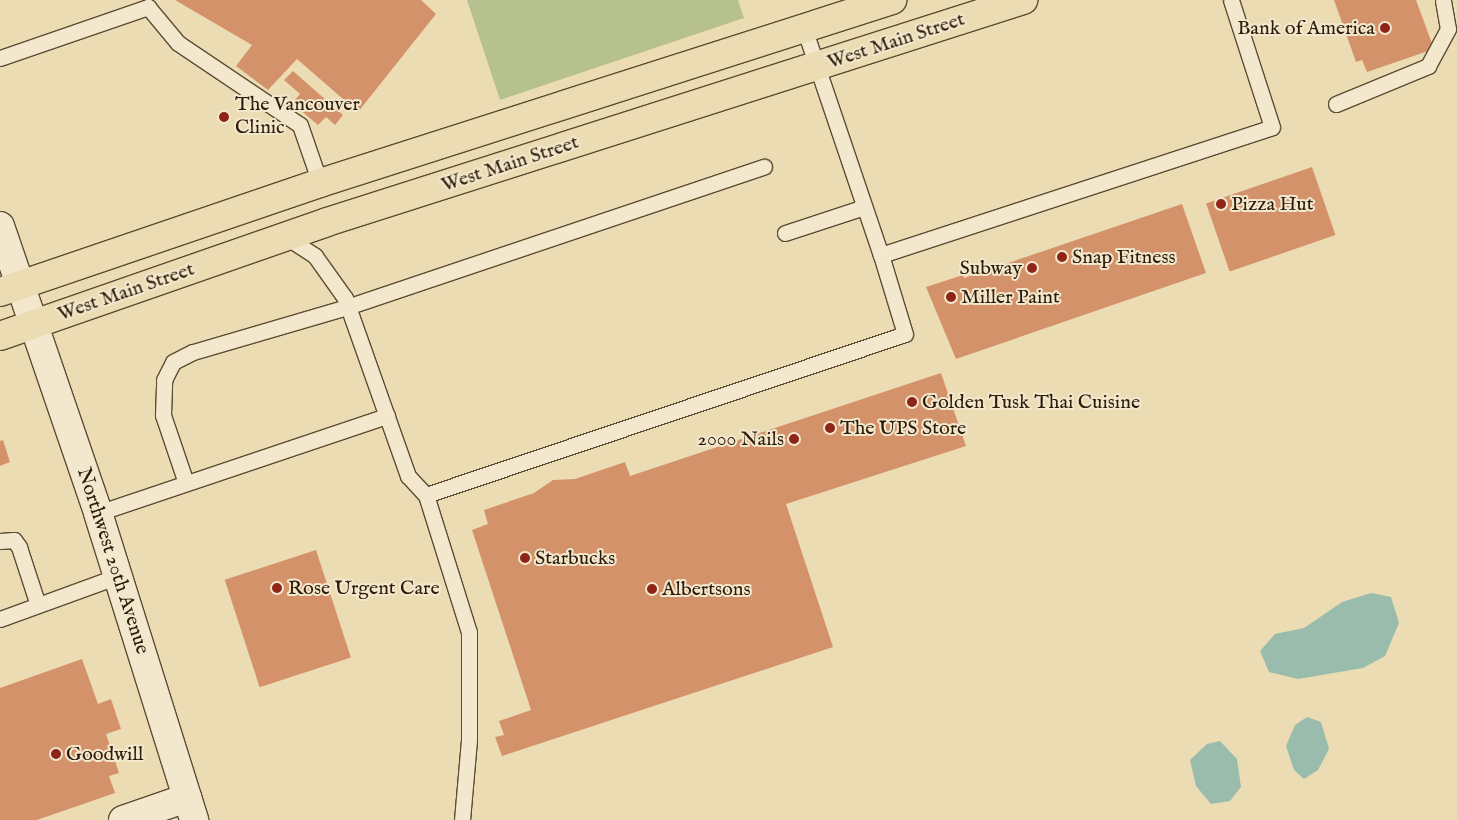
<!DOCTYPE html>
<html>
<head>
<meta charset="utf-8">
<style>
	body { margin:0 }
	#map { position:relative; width:1457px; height:820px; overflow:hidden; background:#ecdcb4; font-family:"IM FELL English",serif }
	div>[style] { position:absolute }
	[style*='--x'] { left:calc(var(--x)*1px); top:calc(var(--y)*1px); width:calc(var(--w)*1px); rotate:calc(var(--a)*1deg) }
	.green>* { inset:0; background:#b6c18f }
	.water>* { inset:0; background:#99bcac }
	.building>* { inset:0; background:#d4926a; transform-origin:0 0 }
	.roads { filter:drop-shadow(1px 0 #5d4c33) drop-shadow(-1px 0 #5d4c33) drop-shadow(0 1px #5d4c33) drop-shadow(0 -1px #5d4c33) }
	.lane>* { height:15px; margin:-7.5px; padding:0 7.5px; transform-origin:7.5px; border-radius:7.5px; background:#f3e8ce }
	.street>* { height:28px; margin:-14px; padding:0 14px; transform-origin:14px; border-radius:14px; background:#f3e8ce }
	.secondary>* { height:28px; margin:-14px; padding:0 14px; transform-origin:14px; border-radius:14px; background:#f3e8ce }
	.highway>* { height:28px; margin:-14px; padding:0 14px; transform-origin:14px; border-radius:14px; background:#ecdcb4 }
	.dots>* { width:14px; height:14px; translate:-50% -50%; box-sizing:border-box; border:2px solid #f3e8ce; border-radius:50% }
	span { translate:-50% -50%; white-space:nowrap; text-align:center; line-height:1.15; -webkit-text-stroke:4px #f3e8ce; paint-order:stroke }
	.poi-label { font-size:20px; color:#2d1c08 }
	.right { translate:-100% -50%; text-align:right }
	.left { translate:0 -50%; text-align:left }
	.street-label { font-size:20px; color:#2d1c08 }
</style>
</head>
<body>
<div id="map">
	<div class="green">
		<i style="clip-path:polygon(467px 0,738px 0,744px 18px,500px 100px)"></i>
	</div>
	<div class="water">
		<i style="clip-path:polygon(1371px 593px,1391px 597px,1399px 623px,1385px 656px,1363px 668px,1298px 679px,1269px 672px,1260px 651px,1275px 634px,1304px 628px,1342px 602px)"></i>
		<i style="clip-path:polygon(1307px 717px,1321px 722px,1329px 749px,1318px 770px,1304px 779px,1294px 770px,1286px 746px,1295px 725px)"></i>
		<i style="clip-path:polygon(1220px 741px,1237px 759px,1241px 787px,1230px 801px,1211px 804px,1196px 786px,1190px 760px,1207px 744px)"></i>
	</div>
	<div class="building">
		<i style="clip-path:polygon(175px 0,421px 0,436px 14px,358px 112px,297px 59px,268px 90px,236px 66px,252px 45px)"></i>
		<i style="clip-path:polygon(1334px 0,1416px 0,1434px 49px,1367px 72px,1362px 60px,1356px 62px)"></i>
		<i style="clip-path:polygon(293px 71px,343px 115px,335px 125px,326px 117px,318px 125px,292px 103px,300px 94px,284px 80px)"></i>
		<i style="left:1312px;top:167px;width:72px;height:112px;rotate:71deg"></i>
		<i style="clip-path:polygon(1182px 204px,1206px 273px,956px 359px,926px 287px,963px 275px,964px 278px)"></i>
		<i style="clip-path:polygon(941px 373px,966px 446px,786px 504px,833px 647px,502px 756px,495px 737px,504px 735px,499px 721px,531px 710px,472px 530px,488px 524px,484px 510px,534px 493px,553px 480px,575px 479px,625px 462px,630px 476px)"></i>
		<i style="clip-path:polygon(3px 440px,10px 462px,0 466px,0 441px)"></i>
		<i style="left:316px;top:550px;width:113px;height:96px;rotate:72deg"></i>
		<i style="clip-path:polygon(82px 659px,98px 704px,111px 699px,121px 729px,106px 734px,119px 773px,109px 776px,115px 793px,37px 820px,0 820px,0 688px)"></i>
	</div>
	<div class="roads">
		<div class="lane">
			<i style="--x:804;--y:28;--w:240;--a:71.3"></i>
			<i style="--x:881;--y:255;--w:411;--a:-18.1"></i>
			<i style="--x:1272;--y:127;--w:133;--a:-107.9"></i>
			<i style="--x:0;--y:58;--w:157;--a:-19"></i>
			<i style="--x:148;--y:7;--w:47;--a:50.2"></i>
			<i style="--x:178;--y:43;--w:147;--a:33.9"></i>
			<i style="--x:300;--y:125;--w:61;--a:71"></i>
			<i style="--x:1336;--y:104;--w:100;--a:-22.4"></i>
			<i style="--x:1428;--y:66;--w:42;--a:-61.6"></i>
			<i style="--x:1448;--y:29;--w:29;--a:-100"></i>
			<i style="--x:785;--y:233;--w:83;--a:-18.2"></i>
			<i style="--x:286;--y:237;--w:35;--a:33"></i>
			<i style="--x:315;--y:256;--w:52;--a:54.5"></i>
			<i style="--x:345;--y:298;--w:189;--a:70.5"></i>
			<i style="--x:408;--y:476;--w:26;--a:47"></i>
			<i style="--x:426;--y:495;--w:144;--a:72.6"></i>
			<i style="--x:469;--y:632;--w:108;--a:90"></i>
			<i style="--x:469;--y:740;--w:80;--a:95"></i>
			<i style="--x:186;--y:483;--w:72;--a:-108.7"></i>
			<i style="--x:163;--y:415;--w:35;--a:-88"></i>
			<i style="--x:164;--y:380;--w:20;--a:-63"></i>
			<i style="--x:173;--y:362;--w:22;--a:-27"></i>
			<i style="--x:193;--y:352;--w:160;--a:-16.3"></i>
			<i style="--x:347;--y:307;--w:440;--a:-18.6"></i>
			<i style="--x:426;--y:495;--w:505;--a:-18.58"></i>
			<i style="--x:905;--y:334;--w:83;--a:-106.9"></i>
			<i style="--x:98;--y:513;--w:305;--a:-18.6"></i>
			<i style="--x:0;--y:541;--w:14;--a:-4"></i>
			<i style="--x:14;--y:540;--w:9;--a:54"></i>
			<i style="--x:19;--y:547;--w:61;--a:71.9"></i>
			<i style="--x:0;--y:619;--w:126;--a:-20"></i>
		</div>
		<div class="street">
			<i style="--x:123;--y:820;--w:68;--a:-19"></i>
		</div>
		<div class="secondary">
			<i style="--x:0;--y:226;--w:303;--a:71.1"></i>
			<i style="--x:98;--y:513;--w:322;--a:72.6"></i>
		</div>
		<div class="highway">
			<i style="--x:0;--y:292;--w:338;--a:-18.8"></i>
			<i style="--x:320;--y:183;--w:601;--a:-17.74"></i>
			<i style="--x:0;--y:336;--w:346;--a:-19.2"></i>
			<i style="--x:327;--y:222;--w:731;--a:-17.69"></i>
		</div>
	</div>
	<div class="dots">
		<i style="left:1385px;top:28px;background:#8f2418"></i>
		<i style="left:224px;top:117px;background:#8f2418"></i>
		<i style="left:1221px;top:204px;background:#8f2418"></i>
		<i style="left:1062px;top:257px;background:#8f2418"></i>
		<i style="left:1032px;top:268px;background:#8f2418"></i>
		<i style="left:951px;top:297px;background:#8f2418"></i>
		<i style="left:912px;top:402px;background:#8f2418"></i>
		<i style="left:830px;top:428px;background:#8f2418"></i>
		<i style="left:794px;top:439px;background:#8f2418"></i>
		<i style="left:525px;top:558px;background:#8f2418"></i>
		<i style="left:277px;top:588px;background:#8f2418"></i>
		<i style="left:652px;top:589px;background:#8f2418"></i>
		<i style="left:56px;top:754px;background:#8f2418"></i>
	</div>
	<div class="poi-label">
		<span class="right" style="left:1375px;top:28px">Bank of America</span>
		<span class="left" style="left:235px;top:116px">The Vancouver<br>Clinic</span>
		<span class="left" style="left:1231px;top:204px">Pizza Hut</span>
		<span class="left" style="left:1072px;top:257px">Snap Fitness</span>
		<span class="right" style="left:1022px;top:268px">Subway</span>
		<span class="left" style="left:961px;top:297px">Miller Paint</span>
		<span class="left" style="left:922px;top:402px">Golden Tusk Thai Cuisine</span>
		<span class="left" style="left:840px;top:428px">The UPS Store</span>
		<span class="right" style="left:784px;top:439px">2000 Nails</span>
		<span class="left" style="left:535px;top:558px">Starbucks</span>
		<span class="left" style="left:288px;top:588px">Rose Urgent Care</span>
		<span class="left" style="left:662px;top:589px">Albertsons</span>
		<span class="left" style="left:66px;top:754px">Goodwill</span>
	</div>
	<div class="street-label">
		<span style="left:896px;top:41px;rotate:-18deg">West Main Street</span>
		<span style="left:510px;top:164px;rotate:-18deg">West Main Street</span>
		<span style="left:126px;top:292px;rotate:-19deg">West Main Street</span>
		<span style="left:113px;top:561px;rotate:72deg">Northwest 20th Avenue</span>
	</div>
</div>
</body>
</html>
